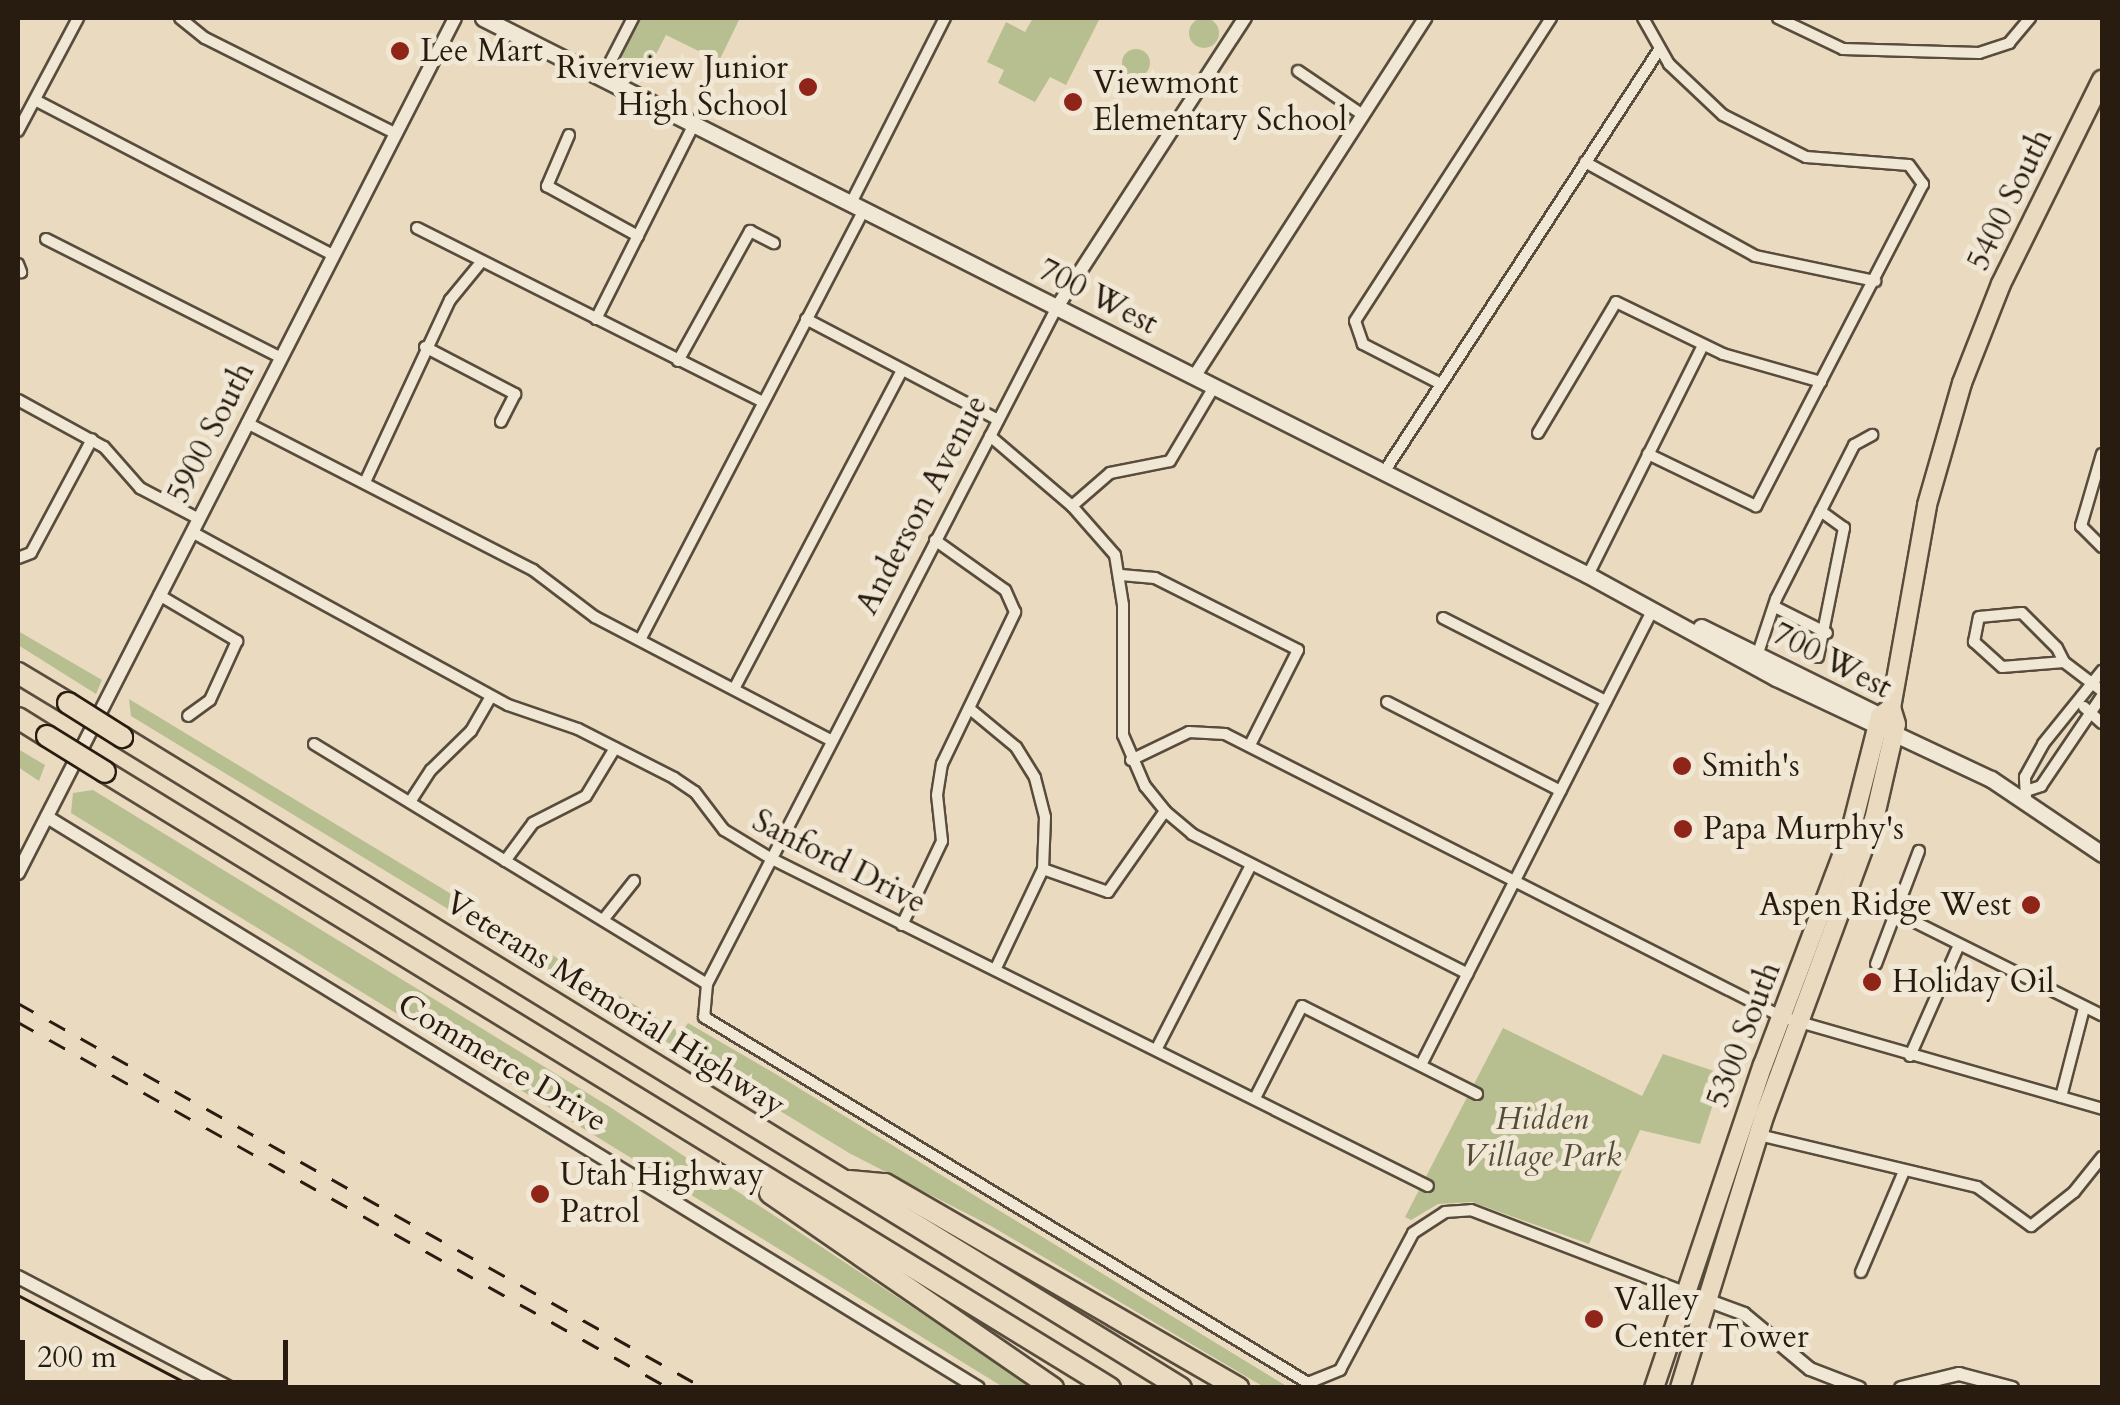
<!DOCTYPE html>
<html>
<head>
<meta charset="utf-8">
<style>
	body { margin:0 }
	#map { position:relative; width:2120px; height:1405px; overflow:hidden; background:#eadabf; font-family:Cardo,serif }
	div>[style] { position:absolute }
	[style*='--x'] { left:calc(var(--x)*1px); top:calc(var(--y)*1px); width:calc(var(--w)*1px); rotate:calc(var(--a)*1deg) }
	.green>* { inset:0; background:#b7bf91 }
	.round { border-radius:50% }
	.roads { filter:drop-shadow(2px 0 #584c3c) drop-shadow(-2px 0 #584c3c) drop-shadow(0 2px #584c3c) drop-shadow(0 -2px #584c3c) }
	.minor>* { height:10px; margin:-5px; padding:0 5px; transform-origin:5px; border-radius:5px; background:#f1e7d5 }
	.tertiary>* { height:12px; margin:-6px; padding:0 6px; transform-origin:6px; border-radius:6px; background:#f1e7d5 }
	.secondary>* { height:15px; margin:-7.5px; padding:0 7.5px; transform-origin:7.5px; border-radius:7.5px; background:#f1e7d5 }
	.primary>* { height:18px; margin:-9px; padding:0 9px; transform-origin:9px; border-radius:9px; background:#eadabf }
	.motorway>* { height:20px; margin:-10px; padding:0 10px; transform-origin:10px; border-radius:10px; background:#eadabf }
	.tram>* { height:2.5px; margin:-1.25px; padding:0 1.25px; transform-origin:1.25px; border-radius:1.25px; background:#281c10 }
	.rail>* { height:2.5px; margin-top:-1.25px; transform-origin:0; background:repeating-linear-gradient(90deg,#281c10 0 18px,transparent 0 36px) }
	.bridges { filter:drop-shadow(2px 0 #281c10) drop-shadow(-2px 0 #281c10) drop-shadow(0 2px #281c10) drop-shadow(0 -2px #281c10) }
	.motorway-bridge>* { height:20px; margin:-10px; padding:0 10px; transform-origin:10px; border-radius:10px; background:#eadabf }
	.dots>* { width:28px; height:28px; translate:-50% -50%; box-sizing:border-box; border:5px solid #f1e7d5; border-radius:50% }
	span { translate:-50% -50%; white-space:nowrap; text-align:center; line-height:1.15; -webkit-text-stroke:10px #f1e7d5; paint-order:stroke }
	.poi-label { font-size:32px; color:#281c10 }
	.left { translate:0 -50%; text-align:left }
	.right { translate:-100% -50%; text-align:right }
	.street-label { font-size:32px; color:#281c10 }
	.park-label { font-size:32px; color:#534d37; font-style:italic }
	.frame { position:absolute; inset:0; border:20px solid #281c10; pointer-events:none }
	.scale { position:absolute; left:20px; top:1340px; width:268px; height:45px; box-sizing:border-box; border:5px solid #281c10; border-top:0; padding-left:12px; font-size:30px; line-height:35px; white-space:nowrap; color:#281c10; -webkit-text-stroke:8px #f1e7d5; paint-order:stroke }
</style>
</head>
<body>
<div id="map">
	<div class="green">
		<i class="round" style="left:1189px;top:18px;width:30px;height:30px"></i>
		<i style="clip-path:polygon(639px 18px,740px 18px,719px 61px,666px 35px,641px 83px,615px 67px)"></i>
		<i style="clip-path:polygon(1033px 18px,1100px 18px,1066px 85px,1050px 77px,1035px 102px,998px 83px,1004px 70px,987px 62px,1006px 22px,1025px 32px)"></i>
		<i class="round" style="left:1122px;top:49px;width:28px;height:28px"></i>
		<i style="clip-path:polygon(18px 631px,102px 680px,96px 694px,18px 645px)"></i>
		<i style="clip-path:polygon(129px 699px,681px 1033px,688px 1023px,779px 1076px,1288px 1387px,1264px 1387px,991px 1226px,849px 1153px,131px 716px)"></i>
		<i style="clip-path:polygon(18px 749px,45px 765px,39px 781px,18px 767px)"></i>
		<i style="clip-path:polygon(93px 790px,610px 1107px,1033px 1387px,1003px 1387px,71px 813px,73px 793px)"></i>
		<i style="clip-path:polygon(1503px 1028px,1642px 1096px,1663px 1054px,1723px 1074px,1700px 1144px,1640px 1130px,1589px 1244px,1472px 1202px,1438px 1204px,1411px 1220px,1405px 1217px)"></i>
	</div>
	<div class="roads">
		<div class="minor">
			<i style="--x:180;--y:18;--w:32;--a:39"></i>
			<i style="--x:205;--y:38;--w:212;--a:26.6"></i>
			<i style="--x:1643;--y:18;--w:53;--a:60.5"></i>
			<i style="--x:1669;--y:64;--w:74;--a:43.4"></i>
			<i style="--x:1723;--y:115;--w:93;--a:26.8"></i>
			<i style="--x:1806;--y:157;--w:103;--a:4.4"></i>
			<i style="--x:1909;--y:165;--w:24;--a:54"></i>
			<i style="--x:1923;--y:184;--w:363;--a:117.4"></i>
			<i style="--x:1756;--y:506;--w:120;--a:-154.3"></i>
			<i style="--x:1778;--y:18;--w:72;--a:25.5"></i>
			<i style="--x:1843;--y:49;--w:136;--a:1.7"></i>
			<i style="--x:1979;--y:53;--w:32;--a:-18"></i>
			<i style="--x:2009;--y:43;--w:33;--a:-50"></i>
			<i style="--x:1298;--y:71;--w:78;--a:34.1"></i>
			<i style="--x:602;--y:78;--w:68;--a:-62.7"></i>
			<i style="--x:35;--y:100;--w:336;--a:27.5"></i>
			<i style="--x:18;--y:131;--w:128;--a:-62"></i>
			<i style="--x:569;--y:135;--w:56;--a:113.3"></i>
			<i style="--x:547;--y:186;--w:104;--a:28.8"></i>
			<i style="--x:1585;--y:162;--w:194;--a:28.9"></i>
			<i style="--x:1755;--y:256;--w:123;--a:11.8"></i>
			<i style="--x:851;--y:203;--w:208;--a:-63.1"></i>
			<i style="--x:417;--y:228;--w:387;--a:26.7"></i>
			<i style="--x:46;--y:239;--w:262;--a:26.8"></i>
			<i style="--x:18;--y:264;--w:9;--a:69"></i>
			<i style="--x:1057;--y:307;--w:762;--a:117.34"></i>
			<i style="--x:707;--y:984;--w:33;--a:95"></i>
			<i style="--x:704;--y:1017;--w:706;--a:31.21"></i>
			<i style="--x:1308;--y:1383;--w:35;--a:-22"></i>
			<i style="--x:1340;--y:1370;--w:155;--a:-61.9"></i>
			<i style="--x:1413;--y:1233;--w:38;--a:-33"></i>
			<i style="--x:1445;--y:1212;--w:26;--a:-4"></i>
			<i style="--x:1471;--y:1210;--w:229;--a:21"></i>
			<i style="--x:596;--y:319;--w:218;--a:-63.3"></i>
			<i style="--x:806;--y:319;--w:217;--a:27.7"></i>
			<i style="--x:425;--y:347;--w:102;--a:27.6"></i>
			<i style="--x:515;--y:394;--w:31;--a:117"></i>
			<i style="--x:678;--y:361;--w:149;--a:-61"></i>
			<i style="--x:750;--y:231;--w:27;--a:27"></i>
			<i style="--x:1441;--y:384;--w:88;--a:-152.9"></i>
			<i style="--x:1363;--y:344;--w:24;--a:-109"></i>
			<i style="--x:1355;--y:321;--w:361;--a:-57.1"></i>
			<i style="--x:18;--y:400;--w:98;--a:28.7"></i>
			<i style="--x:104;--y:447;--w:55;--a:48.7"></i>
			<i style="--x:140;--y:488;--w:67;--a:27.7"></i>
			<i style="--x:247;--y:423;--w:322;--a:27.2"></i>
			<i style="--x:533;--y:570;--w:78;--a:37.2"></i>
			<i style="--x:595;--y:617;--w:265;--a:27.6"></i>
			<i style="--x:1538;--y:433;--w:152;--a:-59.2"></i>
			<i style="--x:1616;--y:302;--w:119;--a:25.9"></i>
			<i style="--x:1723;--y:354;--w:102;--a:15.9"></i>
			<i style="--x:990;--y:436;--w:108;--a:40.5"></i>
			<i style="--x:1072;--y:506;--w:65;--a:48.7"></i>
			<i style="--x:1115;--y:555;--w:51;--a:80.9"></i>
			<i style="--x:1123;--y:605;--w:130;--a:90"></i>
			<i style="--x:1123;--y:735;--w:56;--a:66.7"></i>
			<i style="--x:1145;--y:786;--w:32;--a:51"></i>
			<i style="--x:1165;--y:811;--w:35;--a:40"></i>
			<i style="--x:1192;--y:834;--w:309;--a:26.9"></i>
			<i style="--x:2102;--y:454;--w:75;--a:106.3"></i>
			<i style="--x:2081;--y:526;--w:30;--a:45"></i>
			<i style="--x:1384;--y:472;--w:504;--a:-56.91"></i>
			<i style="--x:366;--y:480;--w:199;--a:-65"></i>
			<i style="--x:450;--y:300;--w:50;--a:-50.6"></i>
			<i style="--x:1072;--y:506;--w:50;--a:-41"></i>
			<i style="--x:1110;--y:473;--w:61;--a:-11.3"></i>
			<i style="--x:1170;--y:461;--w:86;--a:-59.3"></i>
			<i style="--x:192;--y:532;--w:360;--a:28.7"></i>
			<i style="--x:508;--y:705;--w:74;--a:18.9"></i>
			<i style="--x:578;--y:729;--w:108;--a:27"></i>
			<i style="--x:674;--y:778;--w:25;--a:34"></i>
			<i style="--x:695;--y:792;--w:48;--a:52.7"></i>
			<i style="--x:724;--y:830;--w:54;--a:31.3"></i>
			<i style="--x:770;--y:858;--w:735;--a:26.5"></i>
			<i style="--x:18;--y:558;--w:14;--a:-21"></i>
			<i style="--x:31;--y:553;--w:129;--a:-61.8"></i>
			<i style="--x:1121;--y:575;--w:34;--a:5"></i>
			<i style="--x:1155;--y:578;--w:160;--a:26.7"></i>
			<i style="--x:1298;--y:650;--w:106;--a:116.8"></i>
			<i style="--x:1588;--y:575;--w:257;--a:-63.4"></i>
			<i style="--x:159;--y:595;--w:91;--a:30.5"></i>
			<i style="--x:237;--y:641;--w:65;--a:114.6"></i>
			<i style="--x:210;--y:700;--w:27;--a:144"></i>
			<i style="--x:1775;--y:607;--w:58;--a:26.6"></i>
			<i style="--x:2022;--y:613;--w:49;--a:45"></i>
			<i style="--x:2057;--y:648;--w:16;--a:63"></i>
			<i style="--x:2064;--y:662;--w:62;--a:175.4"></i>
			<i style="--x:2002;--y:667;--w:38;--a:-138"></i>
			<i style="--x:1974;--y:642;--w:25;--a:-79"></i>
			<i style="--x:1979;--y:617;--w:43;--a:-5.3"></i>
			<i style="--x:1443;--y:618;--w:183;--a:27"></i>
			<i style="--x:640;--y:640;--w:485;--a:-62.5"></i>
			<i style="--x:1758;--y:653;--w:57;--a:-71.6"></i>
			<i style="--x:1776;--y:599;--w:173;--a:-63.1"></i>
			<i style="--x:1854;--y:445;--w:21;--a:-29"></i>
			<i style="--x:1818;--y:657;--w:132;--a:-78.6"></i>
			<i style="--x:1844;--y:528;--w:29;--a:-144"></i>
			<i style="--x:2064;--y:662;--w:48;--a:37.3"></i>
			<i style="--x:734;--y:689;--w:361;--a:-62.2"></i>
			<i style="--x:1387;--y:702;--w:195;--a:27.1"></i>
			<i style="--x:2084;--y:707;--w:24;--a:42"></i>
			<i style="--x:970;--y:709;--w:60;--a:39.6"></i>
			<i style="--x:1016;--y:747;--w:36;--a:58"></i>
			<i style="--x:1035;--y:778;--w:40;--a:75.6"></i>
			<i style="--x:1045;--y:817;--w:52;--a:92.2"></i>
			<i style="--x:1043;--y:869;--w:107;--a:115.4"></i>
			<i style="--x:314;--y:744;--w:460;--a:31.4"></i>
			<i style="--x:1131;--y:760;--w:64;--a:-25.8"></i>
			<i style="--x:1189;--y:732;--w:36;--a:3"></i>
			<i style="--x:1225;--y:734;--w:625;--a:26.93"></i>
			<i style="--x:1782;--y:1017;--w:333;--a:16"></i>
			<i style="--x:2029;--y:790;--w:13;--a:-18"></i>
			<i style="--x:2041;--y:786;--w:109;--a:-55.9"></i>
			<i style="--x:2026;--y:798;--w:21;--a:-93"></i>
			<i style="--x:2025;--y:777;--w:38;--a:-61"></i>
			<i style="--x:2043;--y:744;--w:94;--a:-51.1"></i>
			<i style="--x:410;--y:802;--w:38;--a:-57"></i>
			<i style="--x:431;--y:770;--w:56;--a:-44.3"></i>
			<i style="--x:471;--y:731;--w:39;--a:-60"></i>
			<i style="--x:505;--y:861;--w:47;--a:-53.6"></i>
			<i style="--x:533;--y:823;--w:59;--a:-27"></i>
			<i style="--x:586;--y:796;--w:56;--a:-58.9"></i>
			<i style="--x:1043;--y:869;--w:69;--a:19.5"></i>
			<i style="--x:1108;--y:892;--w:99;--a:-54.9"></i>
			<i style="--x:1897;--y:913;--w:229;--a:26.5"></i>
			<i style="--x:603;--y:920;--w:50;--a:-51.5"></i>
			<i style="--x:902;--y:925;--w:93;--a:-64.5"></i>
			<i style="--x:942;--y:841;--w:46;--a:-96.2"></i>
			<i style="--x:937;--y:795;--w:31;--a:-81"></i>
			<i style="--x:942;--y:764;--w:169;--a:-64.3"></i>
			<i style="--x:1015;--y:612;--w:24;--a:-114"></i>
			<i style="--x:1005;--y:590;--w:86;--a:-144.5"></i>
			<i style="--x:1876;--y:964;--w:121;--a:-69.2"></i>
			<i style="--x:1157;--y:1048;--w:206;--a:-62.8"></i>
			<i style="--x:1910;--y:1056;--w:121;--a:-66.2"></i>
			<i style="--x:1421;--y:1065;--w:512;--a:-63.03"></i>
			<i style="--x:2061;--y:1097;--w:92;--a:-75.5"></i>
			<i style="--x:1255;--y:1098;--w:103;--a:-62.9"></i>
			<i style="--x:1302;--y:1006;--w:196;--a:26.7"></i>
			<i style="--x:1759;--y:1135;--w:224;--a:13.4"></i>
			<i style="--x:1977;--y:1187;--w:67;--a:35.8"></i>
			<i style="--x:2031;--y:1226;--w:55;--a:-38.3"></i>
			<i style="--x:2074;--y:1192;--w:45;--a:-51.3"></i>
			<i style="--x:1861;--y:1272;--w:110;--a:-66.9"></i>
		</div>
		<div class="tertiary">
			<i style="--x:1057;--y:307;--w:345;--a:-57"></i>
			<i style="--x:1194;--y:377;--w:427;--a:-57.2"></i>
			<i style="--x:47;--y:817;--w:1092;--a:31.52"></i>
			<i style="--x:18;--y:873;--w:960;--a:-62.93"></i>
			<i style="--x:18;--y:1277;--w:238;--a:27.7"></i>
			<i style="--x:1685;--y:1292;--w:63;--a:20.4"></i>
			<i style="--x:1744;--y:1314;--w:86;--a:39.8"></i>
			<i style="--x:1810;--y:1369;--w:53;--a:21.2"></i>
			<i style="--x:1901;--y:1388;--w:60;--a:-13.6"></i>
			<i style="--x:1959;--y:1374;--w:55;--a:14.8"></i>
		</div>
		<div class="secondary">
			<i style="--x:483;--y:18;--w:1237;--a:26.75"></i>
			<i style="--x:1588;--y:575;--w:214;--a:28.7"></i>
			<i style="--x:1776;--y:678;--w:238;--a:25.2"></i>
			<i style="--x:1991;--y:779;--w:134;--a:34"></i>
			<i style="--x:1701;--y:627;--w:212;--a:26.3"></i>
		</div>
		<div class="primary">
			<i style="--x:1654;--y:1388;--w:341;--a:-71.4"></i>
			<i style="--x:1763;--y:1065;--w:243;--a:-69.3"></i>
			<i style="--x:1849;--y:838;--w:126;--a:-75.7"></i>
			<i style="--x:1880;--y:716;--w:14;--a:-36"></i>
			<i style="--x:1680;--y:1388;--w:287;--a:-72.8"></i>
			<i style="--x:1765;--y:1114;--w:314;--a:-69.7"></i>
			<i style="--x:1874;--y:820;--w:98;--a:-77.1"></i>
			<i style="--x:1896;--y:724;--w:17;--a:-107"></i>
			<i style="--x:1891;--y:708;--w:206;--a:-79.9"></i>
			<i style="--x:1927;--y:505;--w:127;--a:-74"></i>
			<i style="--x:1962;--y:383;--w:106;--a:-68.5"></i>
			<i style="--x:2001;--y:284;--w:228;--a:-63.7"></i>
		</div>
		<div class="motorway">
			<i style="--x:18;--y:673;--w:58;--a:31"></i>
			<i style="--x:18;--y:718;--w:34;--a:32"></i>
			<i style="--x:122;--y:737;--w:1243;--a:31.58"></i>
			<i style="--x:105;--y:772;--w:1179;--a:31.51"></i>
			<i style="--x:849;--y:1181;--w:36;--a:5"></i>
			<i style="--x:885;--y:1184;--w:408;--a:30"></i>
			<i style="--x:770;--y:1193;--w:344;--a:34.6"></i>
		</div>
	</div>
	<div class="tram">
		<i style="--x:18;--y:1295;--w:201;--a:27.6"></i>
	</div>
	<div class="rail">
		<i style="--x:18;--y:1003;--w:787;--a:29.3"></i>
		<i style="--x:18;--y:1022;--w:747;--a:29.35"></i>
	</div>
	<div class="bridges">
		<div class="motorway-bridge">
			<i style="--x:68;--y:703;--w:64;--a:32.2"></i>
			<i style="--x:47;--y:736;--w:68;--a:31.8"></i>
		</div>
	</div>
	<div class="dots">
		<i style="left:400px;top:51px;background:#8f2418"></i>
		<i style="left:808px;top:87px;background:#8f2418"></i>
		<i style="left:1073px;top:102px;background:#8f2418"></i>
		<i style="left:1682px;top:766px;background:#8f2418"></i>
		<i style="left:1683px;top:829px;background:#8f2418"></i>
		<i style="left:2031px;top:905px;background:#8f2418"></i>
		<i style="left:1872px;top:982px;background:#8f2418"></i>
		<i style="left:540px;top:1194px;background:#8f2418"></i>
		<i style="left:1594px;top:1319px;background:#8f2418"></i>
	</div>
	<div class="poi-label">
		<span class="left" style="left:420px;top:51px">Lee Mart</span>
		<span class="right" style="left:788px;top:87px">Riverview Junior<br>High School</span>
		<span class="left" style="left:1093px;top:102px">Viewmont<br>Elementary School</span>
		<span class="left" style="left:1702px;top:766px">Smith's</span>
		<span class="left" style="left:1703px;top:829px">Papa Murphy's</span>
		<span class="right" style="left:2011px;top:905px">Aspen Ridge West</span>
		<span class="left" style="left:1892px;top:982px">Holiday Oil</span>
		<span class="left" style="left:560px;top:1194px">Utah Highway<br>Patrol</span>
		<span class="left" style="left:1614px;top:1319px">Valley<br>Center Tower</span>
	</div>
	<div class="street-label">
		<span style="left:2010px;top:200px;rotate:-64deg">5400 South</span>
		<span style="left:1098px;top:297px;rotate:27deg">700 West</span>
		<span style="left:211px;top:433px;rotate:-63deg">5900 South</span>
		<span style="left:922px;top:505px;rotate:-62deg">Anderson Avenue</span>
		<span style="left:1832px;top:661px;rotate:27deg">700 West</span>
		<span style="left:839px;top:862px;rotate:27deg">Sanford Drive</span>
		<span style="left:615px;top:1004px;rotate:32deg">Veterans Memorial Highway</span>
		<span style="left:1744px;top:1035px;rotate:-69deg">5300 South</span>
		<span style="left:502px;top:1063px;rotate:31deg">Commerce Drive</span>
	</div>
	<div class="park-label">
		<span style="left:1542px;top:1138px">Hidden<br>Village Park</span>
	</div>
	<div class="frame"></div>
	<div class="scale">200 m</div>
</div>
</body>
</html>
